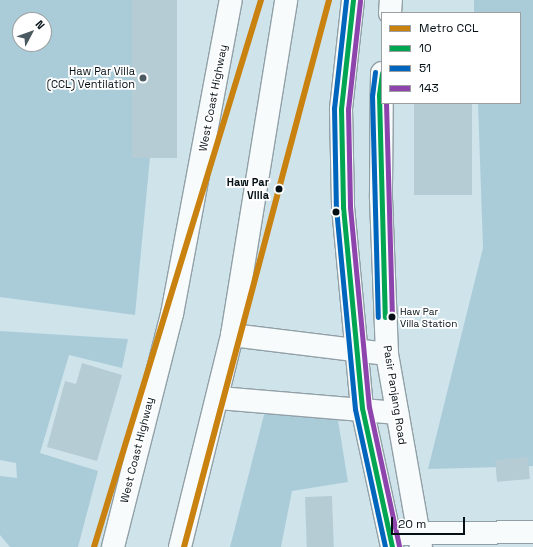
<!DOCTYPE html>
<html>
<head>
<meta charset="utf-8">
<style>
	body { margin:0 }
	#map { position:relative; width:533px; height:547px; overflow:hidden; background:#cfe3eb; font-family:"Space Grotesk",sans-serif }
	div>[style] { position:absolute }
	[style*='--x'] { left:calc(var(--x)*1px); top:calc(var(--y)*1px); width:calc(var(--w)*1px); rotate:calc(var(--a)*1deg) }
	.green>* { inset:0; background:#aaccd9 }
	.building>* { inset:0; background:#b5ccd5; transform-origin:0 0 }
	.roads { filter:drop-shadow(1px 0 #91a0a6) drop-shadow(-1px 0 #91a0a6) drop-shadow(0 1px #91a0a6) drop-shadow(0 -1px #91a0a6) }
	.street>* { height:22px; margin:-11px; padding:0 11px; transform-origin:11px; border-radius:11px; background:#f8fbfc }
	.secondary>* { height:22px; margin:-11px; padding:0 11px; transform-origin:11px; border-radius:11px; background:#f8fbfc }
	.highway>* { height:22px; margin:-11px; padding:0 11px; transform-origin:11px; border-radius:11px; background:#f8fbfc }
	.bus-1>* { height:5px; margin:-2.5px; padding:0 2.5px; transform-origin:2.5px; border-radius:2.5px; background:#00a651 }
	.bus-2>* { height:5px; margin:-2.5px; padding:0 2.5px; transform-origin:2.5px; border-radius:2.5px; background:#0065bd }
	.bus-3>* { height:5px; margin:-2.5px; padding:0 2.5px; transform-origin:2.5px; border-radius:2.5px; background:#8e44ad }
	.metro-1>* { height:6px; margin:-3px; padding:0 3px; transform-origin:3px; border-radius:3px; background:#c9820f }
	.dots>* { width:11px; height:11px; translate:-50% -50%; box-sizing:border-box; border:2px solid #fff; border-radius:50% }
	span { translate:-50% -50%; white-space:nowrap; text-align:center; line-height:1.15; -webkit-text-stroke:3.5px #fff; paint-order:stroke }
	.bus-label { font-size:10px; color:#041015 }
	.left { translate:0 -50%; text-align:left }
	.poi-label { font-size:11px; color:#041015 }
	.right { translate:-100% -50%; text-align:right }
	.street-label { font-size:11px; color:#041015 }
	.stop-label { font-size:11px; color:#041015; font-weight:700 }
	.legend { position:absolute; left:381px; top:12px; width:140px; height:92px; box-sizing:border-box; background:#fff; border:1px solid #9b9fa1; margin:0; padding:5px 7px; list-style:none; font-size:12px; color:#041015 }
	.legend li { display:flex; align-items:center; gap:8px; height:20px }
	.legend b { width:20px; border:1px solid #9b9fa1 }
	.north { position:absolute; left:12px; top:12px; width:40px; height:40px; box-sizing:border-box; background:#fff; border:1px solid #9b9fa1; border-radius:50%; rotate:49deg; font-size:11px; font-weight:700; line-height:16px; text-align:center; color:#041015 }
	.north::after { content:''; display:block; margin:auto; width:14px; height:18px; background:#4b5a60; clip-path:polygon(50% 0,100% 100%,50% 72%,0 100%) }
	.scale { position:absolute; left:391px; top:517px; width:74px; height:18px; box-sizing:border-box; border:2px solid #041015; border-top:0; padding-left:5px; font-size:12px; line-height:14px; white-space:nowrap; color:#041015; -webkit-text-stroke:3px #fff; paint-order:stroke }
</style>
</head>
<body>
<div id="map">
	<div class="green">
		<i style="clip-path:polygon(evenodd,0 0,165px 0,135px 315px,0 297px,0 0,20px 20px,44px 20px,44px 44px,20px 44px,20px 20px)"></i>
		<i style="clip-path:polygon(474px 0,533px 0,533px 466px,428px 469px,483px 248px,478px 103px,520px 103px,520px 13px,474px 13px)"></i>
		<i style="clip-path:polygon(0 331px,128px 339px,122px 368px,69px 355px,40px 453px,98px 471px,78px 547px,10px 547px,0 535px,0 476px,17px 478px,16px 463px,0 460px)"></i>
		<i style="clip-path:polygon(265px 411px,337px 414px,348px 482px,292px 491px,281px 547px,230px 547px)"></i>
	</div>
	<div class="building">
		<i style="left:132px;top:0;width:45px;height:158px"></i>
		<i style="left:414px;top:103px;width:58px;height:92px"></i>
		<i style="clip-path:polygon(82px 363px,122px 375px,97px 461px,47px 447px,65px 381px,76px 384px)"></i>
		<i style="left:528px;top:457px;width:22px;height:33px;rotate:85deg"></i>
		<i style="left:332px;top:496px;width:51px;height:27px;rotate:88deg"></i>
	</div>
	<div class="roads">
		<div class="street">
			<i style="--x:390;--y:534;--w:143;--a:-0.8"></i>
		</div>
		<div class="secondary">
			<i style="--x:353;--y:0;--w:110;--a:96.3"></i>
			<i style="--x:341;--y:109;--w:98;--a:88.8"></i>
			<i style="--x:343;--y:207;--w:202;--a:84.6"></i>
			<i style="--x:362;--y:408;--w:142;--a:77.8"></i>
			<i style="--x:390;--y:13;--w:13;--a:-86"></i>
			<i style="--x:382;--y:73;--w:125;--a:90.5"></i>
			<i style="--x:381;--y:198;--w:156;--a:87.8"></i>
			<i style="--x:387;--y:354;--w:196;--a:80"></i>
		</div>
		<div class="highway">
			<i style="--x:232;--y:335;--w:156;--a:7"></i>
			<i style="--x:219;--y:398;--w:179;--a:4.8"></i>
			<i style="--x:113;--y:547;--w:240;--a:-75.8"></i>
			<i style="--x:172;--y:314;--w:319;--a:-79.4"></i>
			<i style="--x:180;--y:547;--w:218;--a:-76.2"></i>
			<i style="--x:232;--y:335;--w:339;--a:-80.8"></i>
		</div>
	</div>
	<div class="bus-1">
		<i style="--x:353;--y:0;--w:110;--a:96.3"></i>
		<i style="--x:341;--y:109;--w:98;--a:88.8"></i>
		<i style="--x:343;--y:207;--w:202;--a:84.6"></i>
		<i style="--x:362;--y:408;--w:142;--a:77.8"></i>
		<i style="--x:382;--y:73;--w:22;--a:98"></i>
		<i style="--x:379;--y:95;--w:222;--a:88.5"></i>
	</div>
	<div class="bus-2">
		<i style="--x:346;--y:0;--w:109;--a:96.3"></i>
		<i style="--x:334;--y:108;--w:100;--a:88.9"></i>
		<i style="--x:336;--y:208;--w:202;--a:84.6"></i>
		<i style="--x:355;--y:409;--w:141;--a:77.7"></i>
		<i style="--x:375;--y:72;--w:23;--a:97"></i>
		<i style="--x:372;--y:95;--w:222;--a:88.5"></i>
	</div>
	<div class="bus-3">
		<i style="--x:360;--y:1;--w:109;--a:96.3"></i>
		<i style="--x:348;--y:109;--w:98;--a:88.8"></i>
		<i style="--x:350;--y:207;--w:201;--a:84.6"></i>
		<i style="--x:369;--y:407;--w:142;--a:77.8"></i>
		<i style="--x:386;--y:103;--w:214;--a:88.4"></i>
	</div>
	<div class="metro-1">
		<i style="--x:94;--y:547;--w:572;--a:-73.02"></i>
		<i style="--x:184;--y:547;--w:566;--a:-75.15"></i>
	</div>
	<div class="dots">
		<i style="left:143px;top:78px;background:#4b5a60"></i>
		<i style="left:279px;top:189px;background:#041015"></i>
		<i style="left:336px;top:212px;background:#041015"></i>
		<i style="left:392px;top:317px;background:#041015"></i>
	</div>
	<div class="bus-label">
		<span class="left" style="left:400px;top:317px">Haw Par<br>Villa Station</span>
	</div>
	<div class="poi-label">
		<span class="right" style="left:135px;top:78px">Haw Par Villa<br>(CCL) Ventilation</span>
	</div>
	<div class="street-label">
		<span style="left:213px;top:98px;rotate:-79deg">West Coast Highway</span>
		<span style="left:395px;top:395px;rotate:81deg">Pasir Panjang Road</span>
		<span style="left:137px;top:450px;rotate:-76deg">West Coast Highway</span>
	</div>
	<div class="stop-label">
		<span class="right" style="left:269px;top:189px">Haw Par<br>Villa</span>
	</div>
	<ul class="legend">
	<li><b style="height:5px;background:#c9820f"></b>Metro CCL</li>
	<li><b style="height:5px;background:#00a651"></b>10</li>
	<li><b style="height:5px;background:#0065bd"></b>51</li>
	<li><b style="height:5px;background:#8e44ad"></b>143</li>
	</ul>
	<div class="north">N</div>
	<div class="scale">20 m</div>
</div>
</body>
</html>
